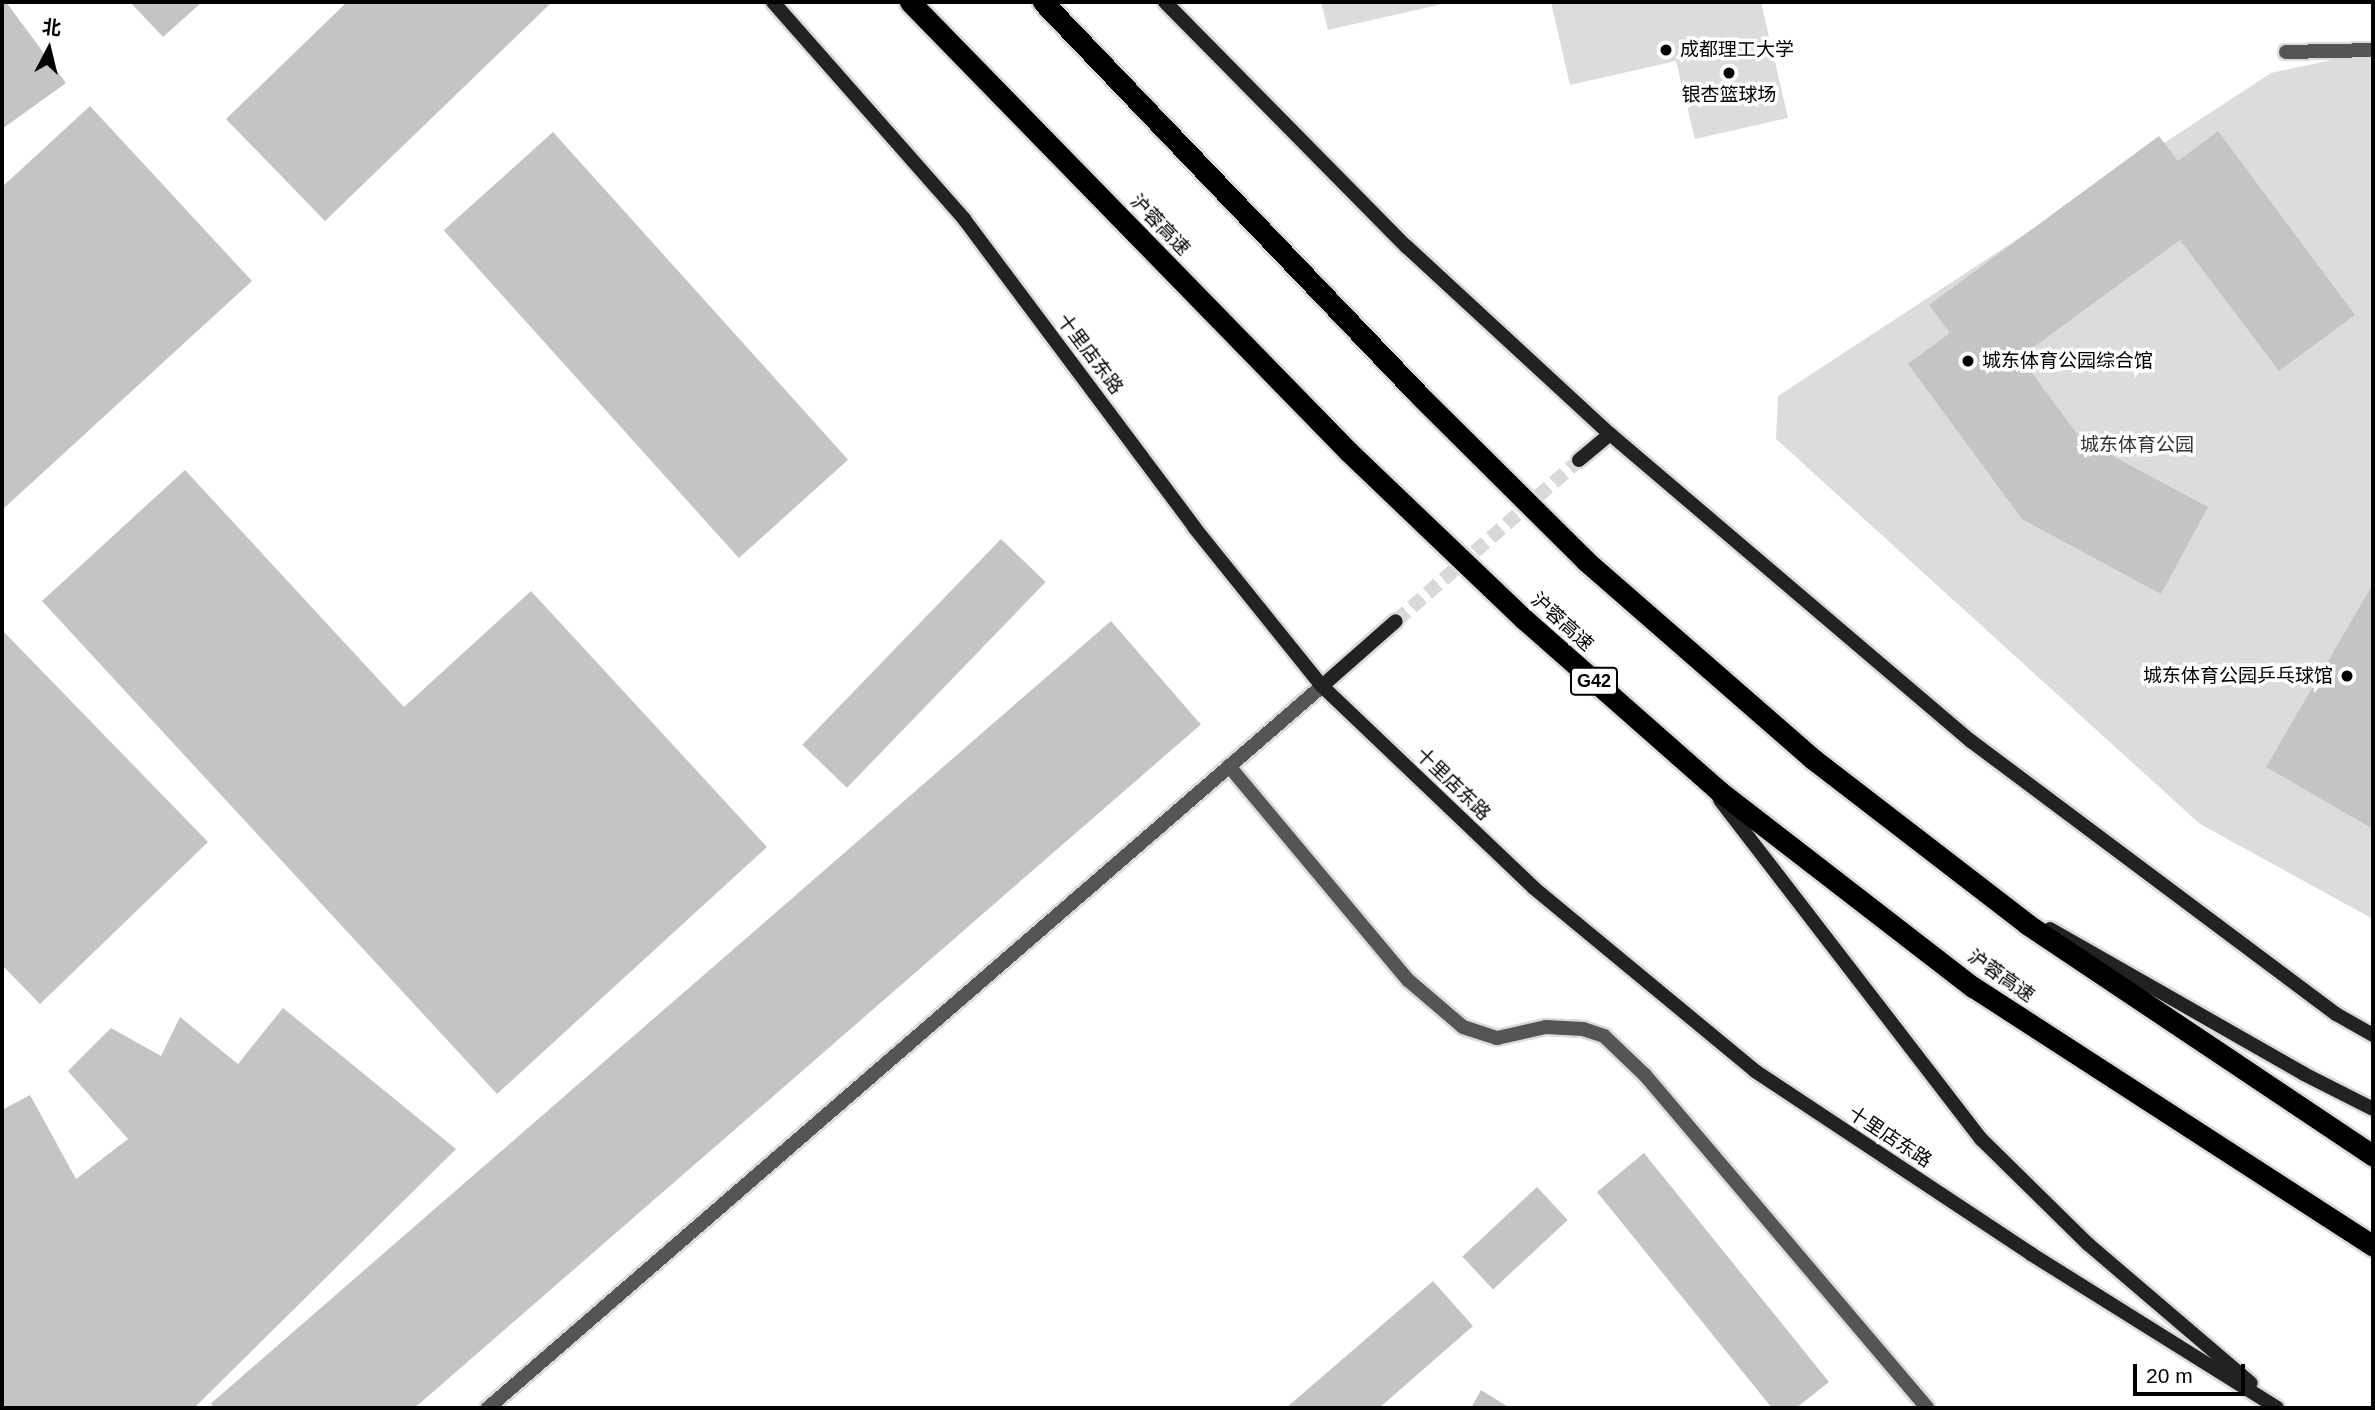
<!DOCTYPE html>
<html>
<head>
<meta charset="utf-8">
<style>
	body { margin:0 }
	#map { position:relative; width:2375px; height:1410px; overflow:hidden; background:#fff; font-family:Arial,"Noto Sans SC",sans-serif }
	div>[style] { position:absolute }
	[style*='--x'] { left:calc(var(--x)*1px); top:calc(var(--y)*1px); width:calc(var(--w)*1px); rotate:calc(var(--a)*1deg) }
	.green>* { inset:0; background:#dcdcdc }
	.building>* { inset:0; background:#c4c4c4; transform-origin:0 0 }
	.secondary-tunnel>* { height:14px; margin-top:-7px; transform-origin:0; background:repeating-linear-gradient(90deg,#d9d9d9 0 14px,transparent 0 21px) }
	.roads { filter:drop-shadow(2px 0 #dbdbdb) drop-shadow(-2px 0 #dbdbdb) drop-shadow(0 2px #dbdbdb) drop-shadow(0 -2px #dbdbdb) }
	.lane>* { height:14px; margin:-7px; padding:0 7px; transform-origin:7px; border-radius:7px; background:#555 }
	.street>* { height:14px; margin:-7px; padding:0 7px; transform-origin:7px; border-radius:7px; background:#555 }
	.secondary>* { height:14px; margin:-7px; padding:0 7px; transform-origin:7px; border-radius:7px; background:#222 }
	.highway>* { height:21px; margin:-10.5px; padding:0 10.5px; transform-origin:10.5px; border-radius:10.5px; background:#000 }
	.dots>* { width:19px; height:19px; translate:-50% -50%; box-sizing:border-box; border:4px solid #fff; border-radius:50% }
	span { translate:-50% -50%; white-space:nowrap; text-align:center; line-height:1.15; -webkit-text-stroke:7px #fff; paint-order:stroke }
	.shield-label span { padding:2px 5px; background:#fff; border:2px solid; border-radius:5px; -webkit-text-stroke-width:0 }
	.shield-label { font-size:18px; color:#000; font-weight:700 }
	.poi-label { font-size:19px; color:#000 }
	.left { translate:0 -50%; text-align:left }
	.right { translate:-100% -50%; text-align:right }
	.street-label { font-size:19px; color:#000 }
	.park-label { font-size:19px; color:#333 }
	.frame { position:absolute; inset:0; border:4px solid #000; pointer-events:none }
	.north { position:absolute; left:14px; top:14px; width:70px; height:70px; -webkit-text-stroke:5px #fff; paint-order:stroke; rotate:7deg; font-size:19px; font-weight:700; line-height:28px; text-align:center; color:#000 }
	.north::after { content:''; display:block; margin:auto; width:24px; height:32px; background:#000; clip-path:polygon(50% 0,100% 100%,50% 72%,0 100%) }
	.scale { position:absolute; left:2133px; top:1364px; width:112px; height:32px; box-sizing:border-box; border:4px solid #000; border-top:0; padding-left:9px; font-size:21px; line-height:24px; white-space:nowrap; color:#000; -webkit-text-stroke:5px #fff; paint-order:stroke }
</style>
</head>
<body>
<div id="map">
	<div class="green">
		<i style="clip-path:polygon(1321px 2px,1451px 2px,1328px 30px)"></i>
		<i style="clip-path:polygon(1551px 2px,1761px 2px,1788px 118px,1695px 139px,1676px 61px,1570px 85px)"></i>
		<i style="clip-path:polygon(2373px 51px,2373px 919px,2200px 824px,1776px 439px,1778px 396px,2271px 73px)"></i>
	</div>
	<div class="building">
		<i style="clip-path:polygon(2px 2px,6px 2px,66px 83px,2px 129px)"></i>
		<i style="clip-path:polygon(130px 2px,202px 2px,163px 37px)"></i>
		<i style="clip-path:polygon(347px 2px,552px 2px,325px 221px,226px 119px)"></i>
		<i style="clip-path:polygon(90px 106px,252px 281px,2px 510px,2px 187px)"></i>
		<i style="clip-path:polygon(2218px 131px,2355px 315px,2279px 371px,2180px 240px,2020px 357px,2081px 439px,2208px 507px,2161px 594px,2022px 519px,1908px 364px,1950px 333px,1929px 305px,2159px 136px,2178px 161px)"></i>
		<i style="left:553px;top:132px;width:441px;height:147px;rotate:48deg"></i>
		<i style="clip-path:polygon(185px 470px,404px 707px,531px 591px,767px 847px,497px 1094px,42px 601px)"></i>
		<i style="left:1001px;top:539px;width:62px;height:286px;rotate:44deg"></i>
		<i style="clip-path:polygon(2373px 584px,2373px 829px,2266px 767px)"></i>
		<i style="left:1111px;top:621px;width:137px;height:1193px;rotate:49deg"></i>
		<i style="clip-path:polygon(2px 630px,208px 842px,40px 1004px,2px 965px)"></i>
		<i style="clip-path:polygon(283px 1008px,456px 1149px,194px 1408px,2px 1408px,2px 1110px,30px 1095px,76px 1179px,128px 1139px,68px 1071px,111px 1028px,161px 1056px,180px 1017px,238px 1064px)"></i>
		<i style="clip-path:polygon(1644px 1153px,1829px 1382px,1796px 1408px,1772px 1408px,1597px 1192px)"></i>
		<i style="left:1537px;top:1187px;width:45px;height:102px;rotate:47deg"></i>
		<i style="clip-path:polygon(1433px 1281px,1473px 1326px,1379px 1408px,1286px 1408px)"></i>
		<i style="clip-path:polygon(1481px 1390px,1510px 1408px,1471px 1408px)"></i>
	</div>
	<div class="secondary-tunnel">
		<i style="--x:1396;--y:621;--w:244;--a:-41.3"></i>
	</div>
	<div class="roads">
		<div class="lane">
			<i style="--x:2286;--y:52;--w:87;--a:-1.3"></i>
		</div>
		<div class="street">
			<i style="--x:1229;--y:766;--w:279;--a:50.1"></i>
			<i style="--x:1408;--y:980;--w:72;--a:40.5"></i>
			<i style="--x:1463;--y:1027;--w:36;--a:18"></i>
			<i style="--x:1497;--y:1038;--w:50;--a:-12.7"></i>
			<i style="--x:1546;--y:1027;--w:37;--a:3"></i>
			<i style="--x:1583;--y:1029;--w:22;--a:18"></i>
			<i style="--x:1604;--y:1036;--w:57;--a:43.6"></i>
			<i style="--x:1645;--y:1075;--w:436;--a:49.7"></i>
			<i style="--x:488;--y:1408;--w:1103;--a:-40.88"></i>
		</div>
		<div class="secondary">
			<i style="--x:773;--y:2;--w:289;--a:48.6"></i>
			<i style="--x:964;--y:219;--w:384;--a:53.2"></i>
			<i style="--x:1194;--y:527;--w:204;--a:51.2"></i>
			<i style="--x:1322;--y:686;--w:293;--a:43.6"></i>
			<i style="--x:1534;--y:888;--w:287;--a:39.6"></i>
			<i style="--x:1755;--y:1071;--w:331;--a:33.5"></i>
			<i style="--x:2031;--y:1254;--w:290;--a:32"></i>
			<i style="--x:1165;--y:2;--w:344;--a:45.4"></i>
			<i style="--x:1407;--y:247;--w:276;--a:42.7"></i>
			<i style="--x:1610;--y:434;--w:474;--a:40.4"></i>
			<i style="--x:1971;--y:741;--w:456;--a:36.8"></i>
			<i style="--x:2336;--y:1014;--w:43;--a:29.6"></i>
			<i style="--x:1579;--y:460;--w:40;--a:-40"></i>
			<i style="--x:1322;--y:686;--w:98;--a:-41.3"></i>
			<i style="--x:1720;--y:800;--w:428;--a:52.4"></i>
			<i style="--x:1981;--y:1139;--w:150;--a:44.5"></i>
			<i style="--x:2088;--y:1244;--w:214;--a:40.5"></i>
			<i style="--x:2050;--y:929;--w:292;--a:29.7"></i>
			<i style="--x:2304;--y:1074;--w:77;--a:26.9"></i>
		</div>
		<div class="highway">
			<i style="--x:910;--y:2;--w:629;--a:45.71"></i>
			<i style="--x:1349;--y:452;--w:242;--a:43.7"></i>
			<i style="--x:1524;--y:619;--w:260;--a:41.4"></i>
			<i style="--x:1719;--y:791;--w:321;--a:37.7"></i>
			<i style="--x:1973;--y:987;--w:477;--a:32.9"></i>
			<i style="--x:1043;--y:2;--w:545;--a:46.26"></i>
			<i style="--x:1420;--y:396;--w:234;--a:44.8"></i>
			<i style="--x:1586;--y:561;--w:301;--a:41.1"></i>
			<i style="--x:1813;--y:759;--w:270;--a:37.6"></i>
			<i style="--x:2027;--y:924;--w:417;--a:33.8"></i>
		</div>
	</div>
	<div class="dots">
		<i style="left:1666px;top:50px;background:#000"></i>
		<i style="left:1729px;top:73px;background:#000"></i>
		<i style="left:1968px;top:361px;background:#000"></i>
		<i style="left:2347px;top:676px;background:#000"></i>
	</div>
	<div class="shield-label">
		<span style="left:1594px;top:681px">G42</span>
	</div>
	<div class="poi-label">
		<span class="left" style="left:1680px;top:50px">成都理工大学</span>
		<span style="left:1729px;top:95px">银杏篮球场</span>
		<span class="left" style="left:1982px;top:361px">城东体育公园综合馆</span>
		<span class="right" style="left:2333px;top:676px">城东体育公园乒乓球馆</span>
	</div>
	<div class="street-label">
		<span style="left:1160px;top:225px;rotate:46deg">沪蓉高速</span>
		<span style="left:1090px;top:354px;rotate:53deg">十里店东路</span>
		<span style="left:1562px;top:622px;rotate:42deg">沪蓉高速</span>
		<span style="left:1453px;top:784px;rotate:44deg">十里店东路</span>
		<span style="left:2001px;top:976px;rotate:35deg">沪蓉高速</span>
		<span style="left:1890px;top:1137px;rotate:33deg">十里店东路</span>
	</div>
	<div class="park-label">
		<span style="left:2137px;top:445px">城东体育公园</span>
	</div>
	<div class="frame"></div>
	<div class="north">北</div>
	<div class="scale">20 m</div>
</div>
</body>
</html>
